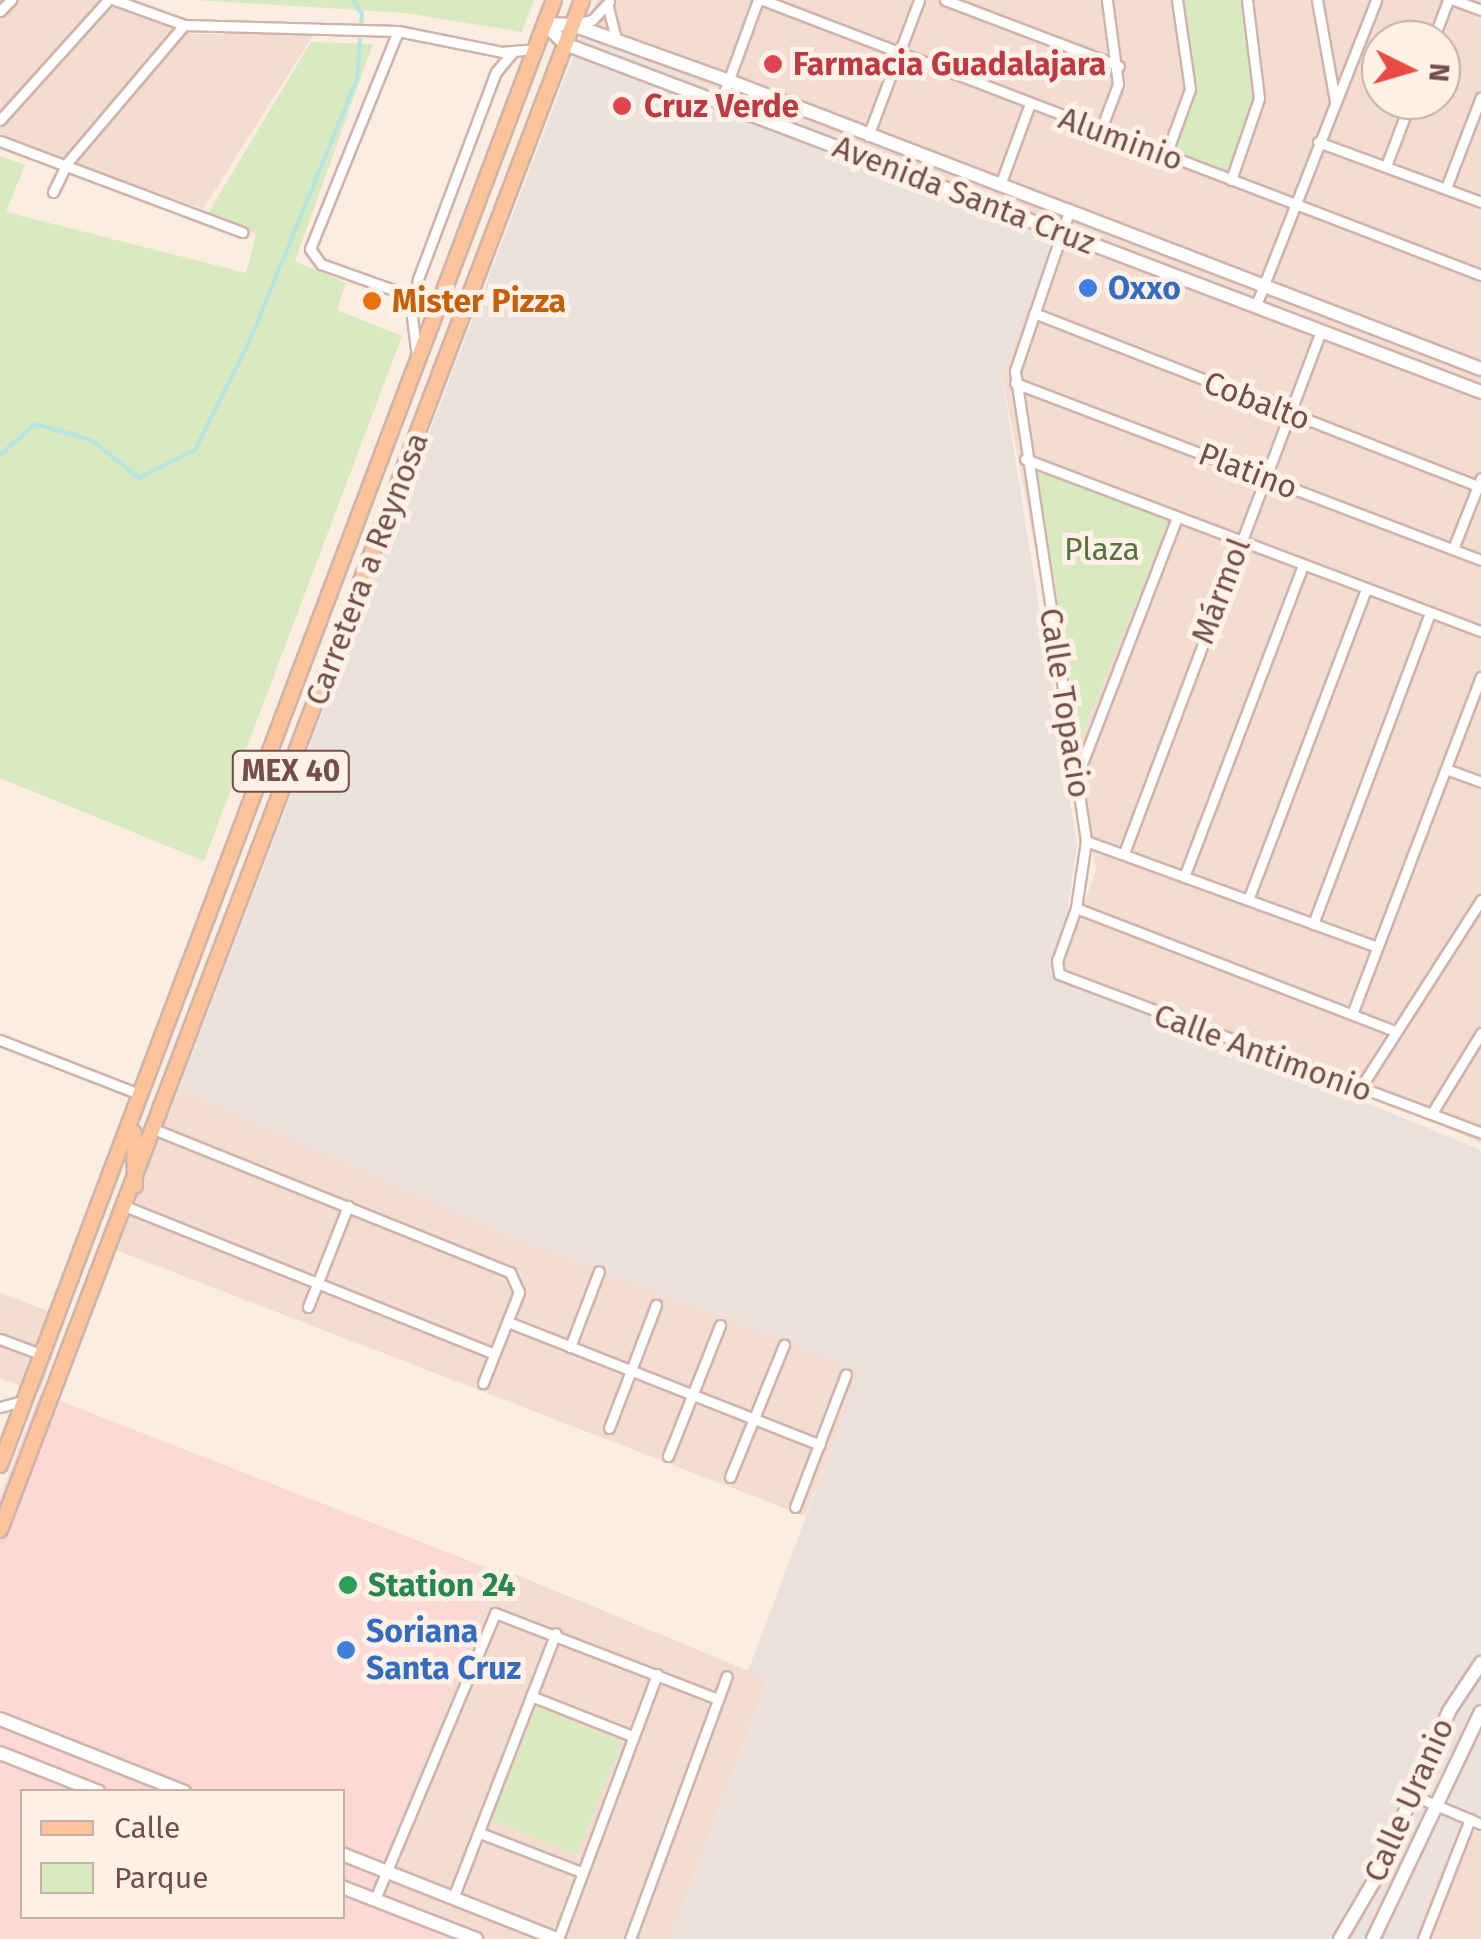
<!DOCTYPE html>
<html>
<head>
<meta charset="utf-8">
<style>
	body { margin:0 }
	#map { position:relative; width:1481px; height:1939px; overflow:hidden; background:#fcede1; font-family:"Fira Sans",sans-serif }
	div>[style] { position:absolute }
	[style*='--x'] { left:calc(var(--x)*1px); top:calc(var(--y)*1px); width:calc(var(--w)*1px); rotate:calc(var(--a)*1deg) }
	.residential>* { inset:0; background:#f3ddd0 }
	.commercial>* { inset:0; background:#fcd9d5 }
	.industrial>* { inset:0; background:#ebe1dd }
	.green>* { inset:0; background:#d9e9c0; transform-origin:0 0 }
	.stream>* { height:4px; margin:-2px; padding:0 2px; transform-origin:2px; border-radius:2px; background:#b6e5e3 }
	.roads { filter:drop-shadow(2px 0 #cfb4ab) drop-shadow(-2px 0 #cfb4ab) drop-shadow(0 2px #cfb4ab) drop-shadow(0 -2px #cfb4ab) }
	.street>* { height:9px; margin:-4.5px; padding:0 4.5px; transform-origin:4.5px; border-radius:4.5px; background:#fff }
	.secondary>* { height:12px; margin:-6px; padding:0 6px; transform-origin:6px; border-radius:6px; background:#fff }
	.primary>* { height:14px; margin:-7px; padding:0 7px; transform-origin:7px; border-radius:7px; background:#fbc49a }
	.dots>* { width:28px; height:28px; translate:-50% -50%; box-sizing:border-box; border:5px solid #fff1e7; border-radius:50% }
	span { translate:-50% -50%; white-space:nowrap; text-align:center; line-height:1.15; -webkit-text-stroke:10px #fff1e7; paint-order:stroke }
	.shield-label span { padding:2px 8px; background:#fff1e7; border:2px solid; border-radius:8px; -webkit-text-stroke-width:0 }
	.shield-label { font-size:30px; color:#734f48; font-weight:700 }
	.health-label { font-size:32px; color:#be3a42; font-weight:700 }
	.left { translate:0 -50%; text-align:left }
	.street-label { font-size:32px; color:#734f48 }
	.shop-label { font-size:32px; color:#366cbe; font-weight:700 }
	.food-label { font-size:32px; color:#c56008; font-weight:700 }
	.park-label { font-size:32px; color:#58743e }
	.leisure-label { font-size:32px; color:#27864d; font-weight:700 }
	.legend { position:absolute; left:20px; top:1789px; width:325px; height:130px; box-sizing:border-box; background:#fff1e7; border:2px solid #c7b0a7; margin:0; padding:12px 18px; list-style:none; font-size:30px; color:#734f48 }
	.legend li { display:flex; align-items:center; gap:20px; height:50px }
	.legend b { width:50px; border:2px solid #c7b0a7 }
	.north { position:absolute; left:1361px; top:20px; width:100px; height:100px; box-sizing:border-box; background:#fff1e7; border:2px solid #c7b0a7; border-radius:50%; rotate:95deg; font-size:28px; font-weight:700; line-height:40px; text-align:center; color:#734f48 }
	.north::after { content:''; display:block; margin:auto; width:35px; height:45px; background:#e64b46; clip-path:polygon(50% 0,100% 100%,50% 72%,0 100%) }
</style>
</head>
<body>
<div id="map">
	<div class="residential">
		<i style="clip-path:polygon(0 0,94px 0,190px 34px,314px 34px,203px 209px,0 136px)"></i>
		<i style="clip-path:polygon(evenodd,597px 0,1481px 0,1481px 1143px,1290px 1059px,1058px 978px,1096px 870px,1002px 375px,1059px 223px,581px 36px,597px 0,1381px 40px,1441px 40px,1441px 100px,1381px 100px,1381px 40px)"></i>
		<i style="clip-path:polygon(179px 1088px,250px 1111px,508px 1234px,862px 1370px,805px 1516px,116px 1250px)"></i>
		<i style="clip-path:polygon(0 1293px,66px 1318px,40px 1393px,0 1378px)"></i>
		<i style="clip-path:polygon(500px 1568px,768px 1679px,670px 1939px,504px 1939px,370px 1888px)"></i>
		<i style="clip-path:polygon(1459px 1825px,1481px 1833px,1481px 1939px,1413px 1939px)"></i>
	</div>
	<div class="commercial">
		<i style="clip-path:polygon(evenodd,40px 1393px,498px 1572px,371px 1886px,506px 1939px,0 1939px,0 1496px,40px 1393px,22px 1792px,342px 1792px,342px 1916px,22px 1916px,22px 1792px)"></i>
	</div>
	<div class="industrial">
		<i style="clip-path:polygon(581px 36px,1059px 223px,1002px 376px,1077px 845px,1058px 977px,1481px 1150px,1481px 1833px,1459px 1825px,1413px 1939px,670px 1939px,768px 1680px,748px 1671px,861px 1370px,508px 1234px,179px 1088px)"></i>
	</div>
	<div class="green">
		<i style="clip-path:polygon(196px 0,534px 0,522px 32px,406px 13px)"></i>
		<i style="clip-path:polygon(1177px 0,1247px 0,1259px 98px,1231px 180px,1166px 155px,1190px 89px)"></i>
		<i style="clip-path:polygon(311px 42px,373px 44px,295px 261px,346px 283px,337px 310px,402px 336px,204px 861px,0 778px,0 156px,25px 165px,6px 212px,246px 273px,256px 234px,207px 215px)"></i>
		<i style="clip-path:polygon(1037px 470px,1169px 520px,1080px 740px)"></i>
		<i style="left:537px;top:1707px;width:92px;height:122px;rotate:22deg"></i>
	</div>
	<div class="stream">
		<i style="--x:0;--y:455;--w:47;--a:-41.5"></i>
		<i style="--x:35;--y:424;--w:59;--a:15.7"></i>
		<i style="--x:92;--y:440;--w:60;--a:39"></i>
		<i style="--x:139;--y:478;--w:63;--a:-26.6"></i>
		<i style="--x:195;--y:450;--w:123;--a:-63.4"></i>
		<i style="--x:250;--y:340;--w:282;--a:-67.7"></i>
		<i style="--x:357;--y:79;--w:65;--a:-85.6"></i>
		<i style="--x:362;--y:14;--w:17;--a:-123"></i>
	</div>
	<div class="roads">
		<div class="street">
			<i style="--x:115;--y:0;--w:73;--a:19.9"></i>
			<i style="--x:184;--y:25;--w:214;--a:1.6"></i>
			<i style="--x:398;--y:31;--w:106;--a:11.4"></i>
			<i style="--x:502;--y:52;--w:33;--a:-5"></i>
			<i style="--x:763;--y:0;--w:769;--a:20.96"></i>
			<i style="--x:945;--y:0;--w:186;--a:20.8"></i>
			<i style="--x:1317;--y:0;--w:103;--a:79.9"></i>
			<i style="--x:1454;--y:0;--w:29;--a:20"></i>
			<i style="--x:608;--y:7;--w:34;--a:76"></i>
			<i style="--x:0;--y:11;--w:16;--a:-45"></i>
			<i style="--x:575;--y:24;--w:17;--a:-13"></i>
			<i style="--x:592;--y:20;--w:25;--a:-47"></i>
			<i style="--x:398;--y:31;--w:235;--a:112"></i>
			<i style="--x:310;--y:249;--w:19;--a:54"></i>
			<i style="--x:321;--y:264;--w:98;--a:19.7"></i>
			<i style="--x:1433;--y:40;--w:43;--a:-69.4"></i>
			<i style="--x:721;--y:101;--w:108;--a:-69.9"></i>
			<i style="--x:0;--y:120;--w:161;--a:-48"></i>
			<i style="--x:1100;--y:132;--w:51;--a:-69.4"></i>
			<i style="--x:1118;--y:84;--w:85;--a:-97.5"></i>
			<i style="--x:868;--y:136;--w:145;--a:-69.4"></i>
			<i style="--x:0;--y:141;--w:259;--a:20.6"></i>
			<i style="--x:1318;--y:142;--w:174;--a:20.2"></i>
			<i style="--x:1166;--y:155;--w:70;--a:-70"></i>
			<i style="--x:1190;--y:89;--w:90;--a:-98.3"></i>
			<i style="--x:1386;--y:166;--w:71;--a:-69.3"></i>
			<i style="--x:1231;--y:180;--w:87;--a:-71.1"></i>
			<i style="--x:1259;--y:98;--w:99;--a:-97"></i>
			<i style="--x:1000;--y:185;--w:84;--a:-69.8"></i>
			<i style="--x:1446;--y:188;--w:97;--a:-69"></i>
			<i style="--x:53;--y:192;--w:32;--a:-64"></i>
			<i style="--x:67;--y:163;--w:181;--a:-49.7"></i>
			<i style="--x:1069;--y:212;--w:168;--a:108.8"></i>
			<i style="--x:1015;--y:371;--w:475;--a:81.4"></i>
			<i style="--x:1086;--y:841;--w:68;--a:98.5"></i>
			<i style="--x:1076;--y:908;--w:56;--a:109.7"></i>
			<i style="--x:1057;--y:961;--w:13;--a:81"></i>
			<i style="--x:1059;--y:974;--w:451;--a:20.6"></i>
			<i style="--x:1256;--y:305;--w:328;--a:-68.5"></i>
			<i style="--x:1034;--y:313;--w:480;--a:21.3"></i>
			<i style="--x:417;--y:357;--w:40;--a:-97.1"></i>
			<i style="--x:412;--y:317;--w:38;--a:-81"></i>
			<i style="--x:418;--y:279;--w:221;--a:-69.4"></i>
			<i style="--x:496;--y:72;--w:25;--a:-50"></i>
			<i style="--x:1015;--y:383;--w:498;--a:20.8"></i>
			<i style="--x:1025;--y:459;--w:487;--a:20.7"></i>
			<i style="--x:1453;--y:549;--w:76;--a:-68.5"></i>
			<i style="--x:1446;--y:769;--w:37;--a:20"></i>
			<i style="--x:1078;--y:774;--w:274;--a:-68.9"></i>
			<i style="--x:1086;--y:841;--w:310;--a:20"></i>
			<i style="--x:1124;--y:853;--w:558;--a:-69.32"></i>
			<i style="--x:1184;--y:877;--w:334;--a:-69.1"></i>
			<i style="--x:1248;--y:900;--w:333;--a:-69.2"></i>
			<i style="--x:1076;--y:908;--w:341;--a:21.1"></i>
			<i style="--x:1313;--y:924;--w:333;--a:-69.4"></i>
			<i style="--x:1352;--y:1014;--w:361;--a:-69.1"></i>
			<i style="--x:0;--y:1040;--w:152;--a:21.2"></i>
			<i style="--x:1359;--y:1090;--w:226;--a:-57.3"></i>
			<i style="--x:1432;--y:1113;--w:94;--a:-58.5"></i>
			<i style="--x:156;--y:1130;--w:381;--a:21.9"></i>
			<i style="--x:510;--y:1272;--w:22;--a:66"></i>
			<i style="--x:519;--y:1292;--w:98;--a:111.6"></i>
			<i style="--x:127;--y:1207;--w:395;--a:21.8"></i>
			<i style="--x:308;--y:1307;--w:109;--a:-68.4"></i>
			<i style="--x:508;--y:1322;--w:335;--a:21.5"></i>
			<i style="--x:0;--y:1339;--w:46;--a:20.4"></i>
			<i style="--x:570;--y:1347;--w:81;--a:-69.1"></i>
			<i style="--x:0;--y:1407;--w:27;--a:-15"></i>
			<i style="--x:609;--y:1428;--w:132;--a:-69.1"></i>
			<i style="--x:668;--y:1456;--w:141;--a:-68.3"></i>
			<i style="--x:730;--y:1477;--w:143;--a:-67.8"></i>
			<i style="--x:795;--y:1507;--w:142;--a:-69"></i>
			<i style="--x:531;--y:1696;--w:109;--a:21.6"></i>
			<i style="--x:1412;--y:1795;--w:75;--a:22.8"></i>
			<i style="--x:480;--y:1833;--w:108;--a:21.1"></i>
			<i style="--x:453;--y:1898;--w:284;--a:-68.8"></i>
			<i style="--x:375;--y:1899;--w:310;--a:-67.2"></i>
			<i style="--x:495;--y:1613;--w:239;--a:21.1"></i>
			<i style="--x:558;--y:1939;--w:283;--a:-69.5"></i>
			<i style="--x:630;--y:1939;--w:280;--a:-69.8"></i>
			<i style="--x:1423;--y:1939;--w:129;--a:-68.6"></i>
		</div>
		<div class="secondary">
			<i style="--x:545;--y:24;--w:28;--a:45"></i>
			<i style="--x:565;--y:44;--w:980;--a:20.8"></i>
			<i style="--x:545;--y:24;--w:28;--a:2"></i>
			<i style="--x:573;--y:25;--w:164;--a:19.7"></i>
			<i style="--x:727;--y:80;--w:807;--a:20.97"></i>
			<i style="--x:0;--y:1719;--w:198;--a:21.6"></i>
			<i style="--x:0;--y:1753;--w:106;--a:21.5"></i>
			<i style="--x:342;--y:1854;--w:231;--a:21.6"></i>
			<i style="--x:342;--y:1887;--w:144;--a:21.2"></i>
			<i style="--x:1340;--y:1939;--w:73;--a:-59.6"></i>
			<i style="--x:1377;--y:1876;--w:180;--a:-66.4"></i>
			<i style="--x:1449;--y:1711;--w:58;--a:-56.3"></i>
			<i style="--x:1373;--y:1939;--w:251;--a:-64.6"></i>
		</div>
		<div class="primary">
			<i style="--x:134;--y:1133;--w:53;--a:88.9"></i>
			<i style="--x:0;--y:1465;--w:1566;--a:-69.29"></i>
			<i style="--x:0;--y:1530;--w:1637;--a:-69.17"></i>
		</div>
	</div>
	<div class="dots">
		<i style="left:773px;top:64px;background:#e0444e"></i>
		<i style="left:622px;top:106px;background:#e0444e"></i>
		<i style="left:1088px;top:288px;background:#3f7fe0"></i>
		<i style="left:372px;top:301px;background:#e8710a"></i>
		<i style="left:348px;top:1585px;background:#2e9e5b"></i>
		<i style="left:346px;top:1650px;background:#3f7fe0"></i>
	</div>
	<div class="shield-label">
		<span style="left:291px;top:771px">MEX 40</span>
	</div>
	<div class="health-label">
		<span class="left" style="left:793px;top:64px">Farmacia Guadalajara</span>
		<span class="left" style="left:644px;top:106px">Cruz Verde</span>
	</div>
	<div class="street-label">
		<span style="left:1121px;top:139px;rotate:20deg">Aluminio</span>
		<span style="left:964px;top:195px;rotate:21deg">Avenida Santa Cruz</span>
		<span style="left:1257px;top:401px;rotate:21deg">Cobalto</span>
		<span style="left:1248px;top:471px;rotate:21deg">Platino</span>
		<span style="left:367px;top:569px;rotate:-69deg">Carretera a Reynosa</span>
		<span style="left:1221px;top:591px;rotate:-69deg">Mármol</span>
		<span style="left:1065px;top:703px;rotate:81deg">Calle Topacio</span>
		<span style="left:1263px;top:1053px;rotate:20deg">Calle Antimonio</span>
		<span style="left:1409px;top:1800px;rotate:-66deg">Calle Uranio</span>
	</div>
	<div class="shop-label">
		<span class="left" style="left:1108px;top:288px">Oxxo</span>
		<span class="left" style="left:366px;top:1650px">Soriana<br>Santa Cruz</span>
	</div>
	<div class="food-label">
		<span class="left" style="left:392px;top:301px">Mister Pizza</span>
	</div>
	<div class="park-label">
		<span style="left:1102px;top:549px">Plaza</span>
	</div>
	<div class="leisure-label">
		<span class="left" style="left:368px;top:1585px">Station 24</span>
	</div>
	<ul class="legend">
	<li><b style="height:12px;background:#fbc49a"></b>Calle</li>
	<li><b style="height:28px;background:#d9e9c0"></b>Parque</li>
	</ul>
	<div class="north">N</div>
</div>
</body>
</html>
